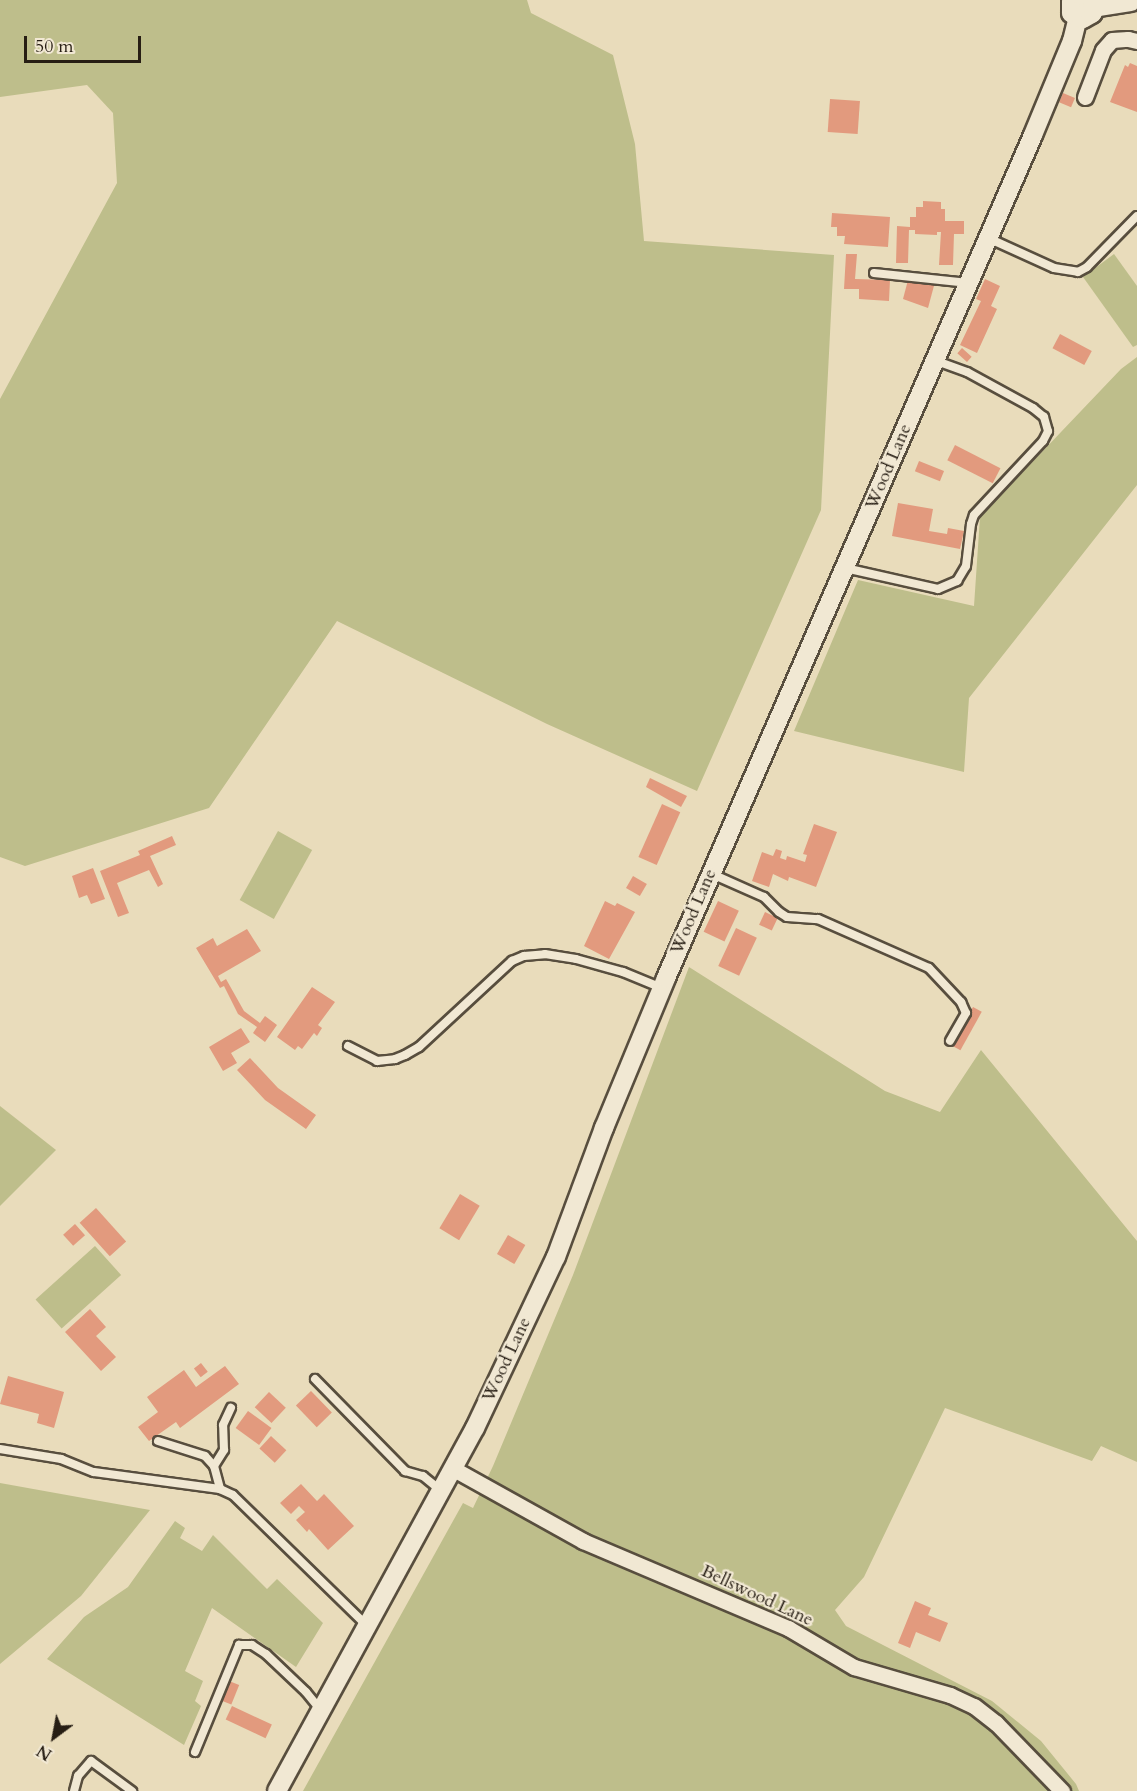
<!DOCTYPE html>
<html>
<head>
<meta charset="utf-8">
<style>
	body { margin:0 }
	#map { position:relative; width:1137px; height:1791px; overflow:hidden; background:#e9dcbb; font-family:Cardo,serif }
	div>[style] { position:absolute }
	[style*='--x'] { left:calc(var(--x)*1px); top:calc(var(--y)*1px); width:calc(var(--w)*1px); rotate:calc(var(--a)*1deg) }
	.green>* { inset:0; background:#bebe8b; transform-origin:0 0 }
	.building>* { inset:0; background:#e29a7e; transform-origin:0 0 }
	.roads { filter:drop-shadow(2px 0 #584e3e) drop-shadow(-2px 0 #584e3e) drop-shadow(0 2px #584e3e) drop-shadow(0 -2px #584e3e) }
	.service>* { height:8px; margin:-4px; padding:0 4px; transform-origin:4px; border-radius:4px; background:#f1e8d3 }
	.minor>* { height:15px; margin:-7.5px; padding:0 7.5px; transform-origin:7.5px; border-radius:7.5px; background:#f1e8d3 }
	.tertiary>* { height:18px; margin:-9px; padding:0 9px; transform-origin:9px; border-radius:9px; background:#f1e8d3 }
	.secondary>* { height:21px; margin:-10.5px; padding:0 10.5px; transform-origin:10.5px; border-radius:10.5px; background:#f1e8d3 }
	span { translate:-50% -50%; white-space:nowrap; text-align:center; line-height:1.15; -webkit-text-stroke:4.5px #f1e8d3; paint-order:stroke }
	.street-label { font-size:18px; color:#271e14 }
	.north { position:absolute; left:24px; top:1707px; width:60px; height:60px; -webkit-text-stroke:4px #f1e8d3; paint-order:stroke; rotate:212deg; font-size:16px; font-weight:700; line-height:24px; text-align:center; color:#271e14 }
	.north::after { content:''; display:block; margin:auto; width:21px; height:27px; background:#271e14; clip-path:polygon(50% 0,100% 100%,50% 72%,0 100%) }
	.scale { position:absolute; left:24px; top:36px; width:117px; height:27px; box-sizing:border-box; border:3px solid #271e14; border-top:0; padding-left:8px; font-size:18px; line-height:21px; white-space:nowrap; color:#271e14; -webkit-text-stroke:4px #f1e8d3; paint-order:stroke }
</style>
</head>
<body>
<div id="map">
	<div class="green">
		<i style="clip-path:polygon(0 0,527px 0,531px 13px,613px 55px,635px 144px,644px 241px,834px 255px,821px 510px,697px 791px,547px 724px,337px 621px,209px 808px,25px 866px,0 857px,0 399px,117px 183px,113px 113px,87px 85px,0 97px)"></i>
		<i style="clip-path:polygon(1114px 254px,1137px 286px,1137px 345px,1133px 347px,1083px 277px)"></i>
		<i style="clip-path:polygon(1137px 357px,1137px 485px,969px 698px,964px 772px,794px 731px,858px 580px,974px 606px,980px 517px,1121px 369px)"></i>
		<i style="left:278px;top:831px;width:39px;height:79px;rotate:29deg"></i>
		<i style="clip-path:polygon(689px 967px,885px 1091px,940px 1112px,981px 1050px,1137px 1241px,1137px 1462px,1101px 1446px,1092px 1461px,945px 1408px,864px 1577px,835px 1610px,846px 1626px,992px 1701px,1041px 1741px,1076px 1784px,1079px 1791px,303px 1791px,463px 1503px,473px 1508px,493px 1466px,573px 1275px)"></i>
		<i style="clip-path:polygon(0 1106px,56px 1150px,0 1206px)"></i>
		<i style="left:95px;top:1246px;width:39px;height:80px;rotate:48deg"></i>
		<i style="clip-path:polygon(0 1483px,150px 1510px,81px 1596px,0 1664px)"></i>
		<i style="clip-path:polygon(175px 1521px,185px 1528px,180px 1538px,202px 1551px,213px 1535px,267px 1589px,277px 1579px,323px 1623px,296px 1667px,212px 1608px,185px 1671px,203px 1681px,195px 1701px,201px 1706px,184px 1745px,47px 1659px,84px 1617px,128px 1587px)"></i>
	</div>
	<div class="building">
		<i style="clip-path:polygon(1130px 63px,1137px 66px,1137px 112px,1110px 102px,1125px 65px,1128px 67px)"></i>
		<i style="left:1063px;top:93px;width:13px;height:10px;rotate:23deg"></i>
		<i style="left:830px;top:99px;width:30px;height:33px;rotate:4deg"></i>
		<i style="clip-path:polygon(923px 201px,941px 202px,941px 209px,945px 209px,945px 221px,964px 221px,964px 234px,954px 234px,953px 265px,939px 265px,941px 232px,937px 232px,937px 235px,915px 234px,915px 230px,909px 230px,908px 263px,896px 263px,897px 226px,910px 227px,910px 217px,916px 217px,916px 207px,923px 207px)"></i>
		<i style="clip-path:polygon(832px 213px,890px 217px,888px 247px,844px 244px,845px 236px,837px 236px,837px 227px,831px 227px)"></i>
		<i style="clip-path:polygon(846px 254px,857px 254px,855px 279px,890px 280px,889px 301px,859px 299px,859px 289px,844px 289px)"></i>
		<i style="clip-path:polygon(985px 279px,1000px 286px,991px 306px,997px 309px,977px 353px,960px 345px,981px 301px,976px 299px)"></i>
		<i style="clip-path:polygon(908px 280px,935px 282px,928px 308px,903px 299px)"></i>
		<i style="left:1060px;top:334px;width:36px;height:16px;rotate:28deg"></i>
		<i style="left:962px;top:348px;width:13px;height:7px;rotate:42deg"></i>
		<i style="left:955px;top:445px;width:51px;height:17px;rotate:27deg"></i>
		<i style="left:919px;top:461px;width:27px;height:11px;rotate:22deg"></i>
		<i style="clip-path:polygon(898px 503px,933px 509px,929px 531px,947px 534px,948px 528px,964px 531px,960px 549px,892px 536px)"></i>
		<i style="clip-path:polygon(650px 778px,687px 796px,681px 807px,646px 787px)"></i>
		<i style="left:662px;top:804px;width:20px;height:58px;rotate:24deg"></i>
		<i style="clip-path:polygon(814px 824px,837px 832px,816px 887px,789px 877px,788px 881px,773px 874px,769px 887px,752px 881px,762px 852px,773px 856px,776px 849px,782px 851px,780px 858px,786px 860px,787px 856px,805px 862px,807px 855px,803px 854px)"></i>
		<i style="clip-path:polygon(172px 836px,176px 845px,150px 856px,163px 884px,158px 887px,149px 870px,117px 883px,129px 913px,118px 917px,100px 871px,140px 855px,138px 851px)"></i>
		<i style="clip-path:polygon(93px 868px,105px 899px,91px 904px,87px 895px,79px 898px,72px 876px)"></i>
		<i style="left:633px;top:876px;width:16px;height:14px;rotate:30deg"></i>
		<i style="clip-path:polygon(605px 901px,615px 906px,617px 903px,635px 912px,609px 959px,584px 946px)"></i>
		<i style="left:718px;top:901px;width:23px;height:34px;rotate:25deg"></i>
		<i style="left:765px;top:912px;width:14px;height:14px;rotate:25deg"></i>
		<i style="left:736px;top:928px;width:23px;height:42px;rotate:25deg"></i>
		<i style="clip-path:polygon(247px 929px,261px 951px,218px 976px,221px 982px,226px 979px,244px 1011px,260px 1023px,265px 1016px,277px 1025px,265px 1042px,253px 1033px,257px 1027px,238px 1014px,224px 986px,220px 988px,196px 948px,213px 938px,217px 946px)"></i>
		<i style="clip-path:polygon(312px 987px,335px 1002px,318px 1025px,322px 1028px,317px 1036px,314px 1033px,302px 1049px,298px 1046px,295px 1050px,277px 1037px)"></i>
		<i style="left:973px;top:1007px;width:10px;height:44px;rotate:29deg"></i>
		<i style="clip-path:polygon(241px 1028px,250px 1042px,231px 1053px,237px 1063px,223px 1071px,209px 1047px)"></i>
		<i style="clip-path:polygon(250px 1058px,278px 1088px,316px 1115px,306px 1129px,265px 1100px,237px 1070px)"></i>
		<i style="left:460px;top:1194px;width:23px;height:40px;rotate:31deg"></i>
		<i style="left:96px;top:1208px;width:45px;height:22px;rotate:48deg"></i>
		<i style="left:75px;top:1224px;width:15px;height:16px;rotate:48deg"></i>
		<i style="left:508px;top:1235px;width:20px;height:22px;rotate:30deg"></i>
		<i style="clip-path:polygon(90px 1309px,106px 1327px,96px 1336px,116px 1357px,101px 1371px,65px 1332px)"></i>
		<i style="left:201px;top:1363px;width:11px;height:9px;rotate:52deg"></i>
		<i style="clip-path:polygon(225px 1366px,239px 1384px,180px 1428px,176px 1422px,149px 1441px,138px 1427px,158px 1412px,147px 1397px,184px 1370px,196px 1387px)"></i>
		<i style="clip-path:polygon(8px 1376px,64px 1392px,54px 1428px,37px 1423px,39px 1414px,0 1404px)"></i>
		<i style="left:311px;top:1391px;width:30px;height:21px;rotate:46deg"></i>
		<i style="left:269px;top:1392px;width:23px;height:21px;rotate:43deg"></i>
		<i style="left:248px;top:1411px;width:29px;height:21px;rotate:36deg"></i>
		<i style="left:271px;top:1436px;width:21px;height:17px;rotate:43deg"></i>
		<i style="clip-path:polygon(301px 1484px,317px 1501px,324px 1494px,354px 1526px,328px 1550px,309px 1529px,307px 1532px,296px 1520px,305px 1512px,299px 1506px,291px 1514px,280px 1503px)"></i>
		<i style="clip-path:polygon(915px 1601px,931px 1608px,928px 1615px,948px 1623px,940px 1642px,916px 1632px,910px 1648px,898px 1643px)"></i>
		<i style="left:229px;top:1681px;width:11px;height:21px;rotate:22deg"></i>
		<i style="left:232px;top:1706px;width:44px;height:15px;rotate:25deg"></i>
	</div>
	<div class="roads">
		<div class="service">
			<i style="--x:988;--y:238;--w:72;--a:24.4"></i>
			<i style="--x:1054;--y:268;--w:24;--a:9"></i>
			<i style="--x:1078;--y:272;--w:10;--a:-29"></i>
			<i style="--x:1087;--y:267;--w:71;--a:-45.6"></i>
			<i style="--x:874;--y:273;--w:95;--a:6.1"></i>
			<i style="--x:845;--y:568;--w:95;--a:12.7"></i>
			<i style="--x:938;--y:589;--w:21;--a:-23"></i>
			<i style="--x:957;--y:581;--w:17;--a:-59"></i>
			<i style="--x:966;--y:566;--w:42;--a:-83.2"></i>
			<i style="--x:971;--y:524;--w:9;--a:-72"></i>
			<i style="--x:974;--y:515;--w:101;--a:-47"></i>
			<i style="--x:1043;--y:441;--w:11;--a:-63"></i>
			<i style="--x:1048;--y:431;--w:15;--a:-106"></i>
			<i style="--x:1044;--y:417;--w:14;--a:-141"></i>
			<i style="--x:1033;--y:408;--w:75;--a:-151.4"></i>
			<i style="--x:967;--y:372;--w:33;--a:-160"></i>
			<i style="--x:712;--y:874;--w:57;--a:23.9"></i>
			<i style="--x:764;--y:897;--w:21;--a:45"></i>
			<i style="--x:779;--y:912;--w:9;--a:32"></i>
			<i style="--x:787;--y:917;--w:31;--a:4"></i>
			<i style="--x:818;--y:919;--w:121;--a:23.8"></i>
			<i style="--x:929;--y:968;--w:47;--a:46.7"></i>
			<i style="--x:961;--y:1002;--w:12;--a:66"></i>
			<i style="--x:966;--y:1013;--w:32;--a:120"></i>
			<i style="--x:348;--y:1046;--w:33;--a:27"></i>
			<i style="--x:377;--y:1061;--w:18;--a:-6"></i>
			<i style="--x:395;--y:1059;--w:11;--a:-22"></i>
			<i style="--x:405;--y:1055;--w:16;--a:-30"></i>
			<i style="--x:419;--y:1047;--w:127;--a:-42.8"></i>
			<i style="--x:512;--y:961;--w:13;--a:-23"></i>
			<i style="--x:524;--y:956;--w:21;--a:-5"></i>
			<i style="--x:545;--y:954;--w:31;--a:9"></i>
			<i style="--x:576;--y:959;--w:49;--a:15.5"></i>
			<i style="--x:623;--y:972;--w:42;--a:22.3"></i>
			<i style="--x:315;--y:1379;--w:129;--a:45.6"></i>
			<i style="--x:405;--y:1471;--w:19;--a:16"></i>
			<i style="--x:423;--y:1476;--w:22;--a:39"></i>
			<i style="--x:158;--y:1441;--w:49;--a:17.7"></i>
			<i style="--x:205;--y:1456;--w:13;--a:48"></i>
			<i style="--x:214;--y:1466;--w:24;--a:75"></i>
			<i style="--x:0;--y:1449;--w:62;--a:9.3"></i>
			<i style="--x:61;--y:1459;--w:35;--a:22"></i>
			<i style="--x:94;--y:1472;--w:127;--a:7.7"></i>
			<i style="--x:220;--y:1489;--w:14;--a:25"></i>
			<i style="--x:233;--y:1495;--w:186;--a:44.3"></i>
			<i style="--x:214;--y:1466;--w:19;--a:-58"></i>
			<i style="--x:224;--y:1450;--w:25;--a:-92"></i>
			<i style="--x:223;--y:1425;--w:19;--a:-65"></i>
			<i style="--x:195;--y:1752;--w:116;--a:-67.6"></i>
			<i style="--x:239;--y:1645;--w:13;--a:0"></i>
			<i style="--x:252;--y:1645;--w:17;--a:33"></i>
			<i style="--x:266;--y:1654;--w:55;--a:43.5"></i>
			<i style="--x:306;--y:1692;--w:22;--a:51"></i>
			<i style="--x:74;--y:1791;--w:16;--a:-75"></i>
			<i style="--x:78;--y:1776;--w:20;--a:-49"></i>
			<i style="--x:91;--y:1761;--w:51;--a:36.2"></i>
		</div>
		<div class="minor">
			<i style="--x:1085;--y:97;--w:50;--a:-69"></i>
			<i style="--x:1103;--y:50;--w:13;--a:-48"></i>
			<i style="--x:1112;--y:40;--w:16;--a:-4"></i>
			<i style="--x:1128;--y:39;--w:9;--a:13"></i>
			<i style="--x:452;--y:1468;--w:150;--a:29.1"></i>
			<i style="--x:583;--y:1541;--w:223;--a:23"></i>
			<i style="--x:788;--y:1628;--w:77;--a:30.6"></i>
			<i style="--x:854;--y:1667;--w:100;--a:16.3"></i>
			<i style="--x:950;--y:1695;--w:26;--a:25"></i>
			<i style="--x:974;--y:1706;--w:28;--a:38"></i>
			<i style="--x:996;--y:1723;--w:95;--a:45.9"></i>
		</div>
		<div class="tertiary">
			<i style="--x:277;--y:1791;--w:413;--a:-61.4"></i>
			<i style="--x:475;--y:1428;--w:189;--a:-64.7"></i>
			<i style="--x:556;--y:1257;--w:138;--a:-69.6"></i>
			<i style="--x:604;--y:1128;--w:162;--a:-67.5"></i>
			<i style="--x:666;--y:978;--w:919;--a:-66.47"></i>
			<i style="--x:1033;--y:135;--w:102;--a:-67.5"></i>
			<i style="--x:1072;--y:41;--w:25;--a:-76"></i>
		</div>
		<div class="secondary">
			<i style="--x:1072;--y:0;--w:12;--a:90"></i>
			<i style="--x:1072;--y:12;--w:11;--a:27"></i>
			<i style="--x:1082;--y:17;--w:10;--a:-29"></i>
			<i style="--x:1091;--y:12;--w:12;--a:-85"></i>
			<i style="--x:1093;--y:6;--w:37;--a:-9"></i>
		</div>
	</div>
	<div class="street-label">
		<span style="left:889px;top:467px;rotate:-67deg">Wood Lane</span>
		<span style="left:694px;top:912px;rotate:-67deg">Wood Lane</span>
		<span style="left:507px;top:1360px;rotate:-65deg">Wood Lane</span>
		<span style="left:757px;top:1596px;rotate:25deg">Bellswood Lane</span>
	</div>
	<div class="north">N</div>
	<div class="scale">50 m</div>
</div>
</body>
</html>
